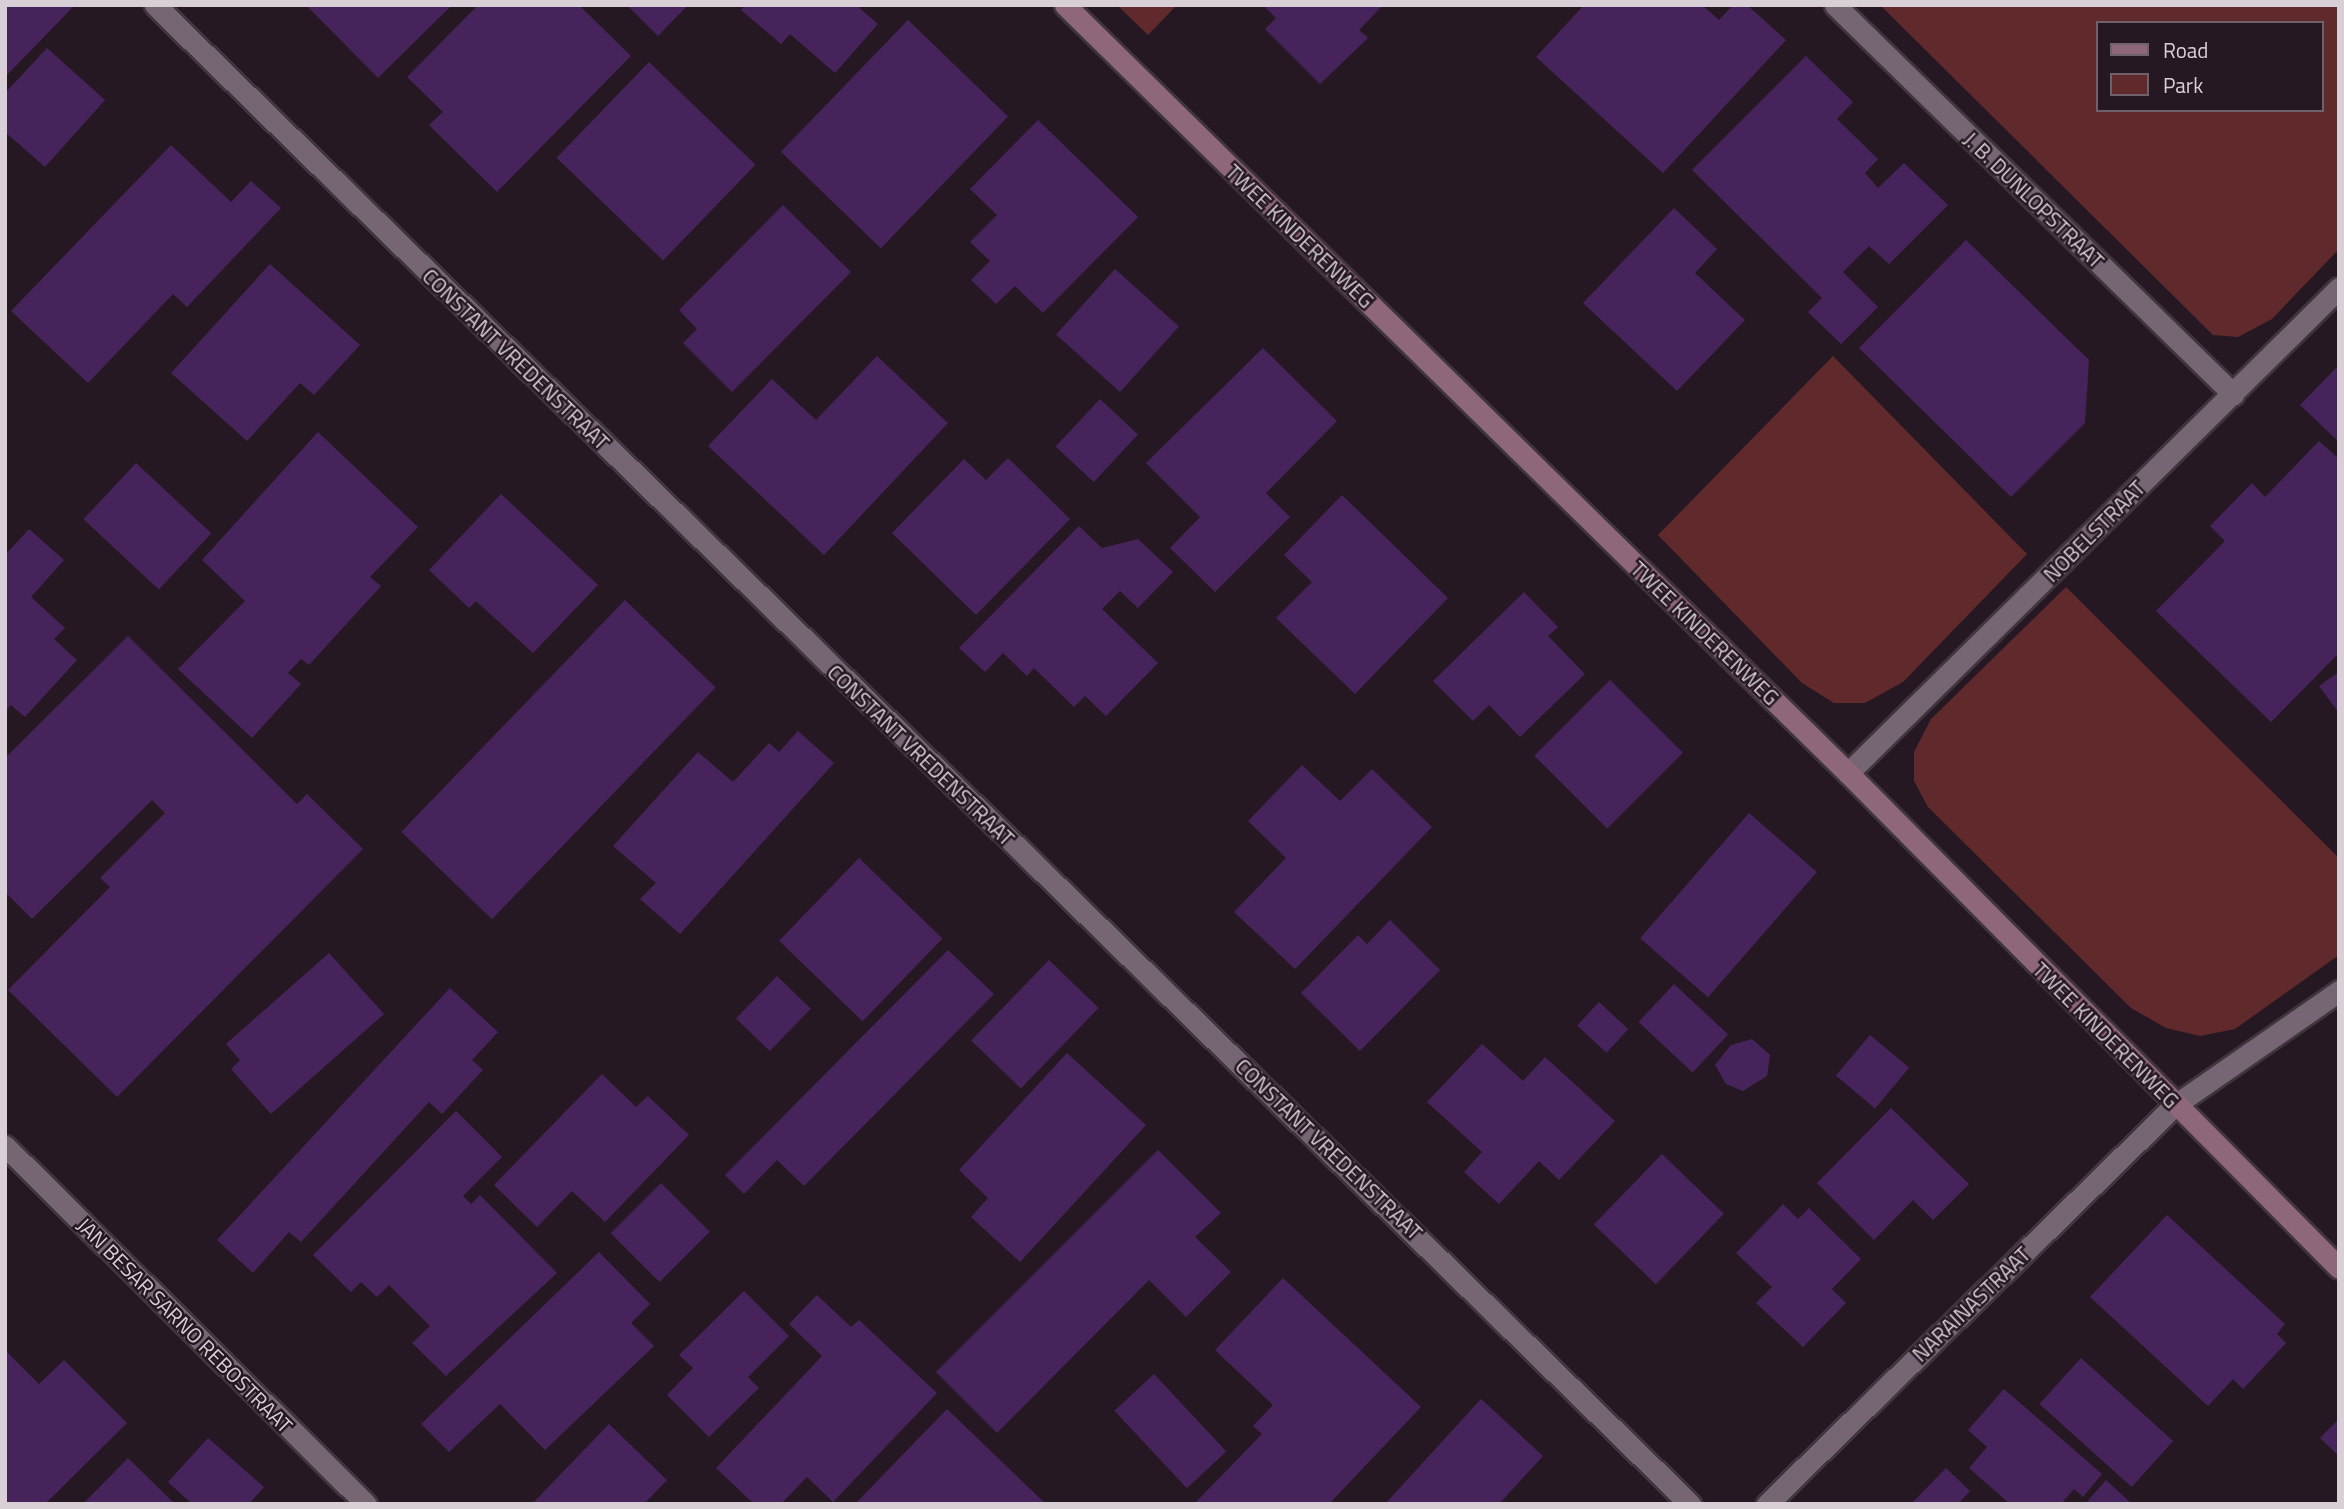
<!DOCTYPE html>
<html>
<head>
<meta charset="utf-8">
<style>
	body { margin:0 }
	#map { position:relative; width:2344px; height:1509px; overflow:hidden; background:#261823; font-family:"Titillium Web",sans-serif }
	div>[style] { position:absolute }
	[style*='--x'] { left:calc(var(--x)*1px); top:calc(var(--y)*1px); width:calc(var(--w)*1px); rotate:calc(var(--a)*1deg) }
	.green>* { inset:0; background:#60292b }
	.building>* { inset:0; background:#46245b; transform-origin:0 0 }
	.roads { filter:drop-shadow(2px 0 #3f353c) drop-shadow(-2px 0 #3f353c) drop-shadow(0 2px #3f353c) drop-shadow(0 -2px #3f353c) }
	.street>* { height:21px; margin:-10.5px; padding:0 10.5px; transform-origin:10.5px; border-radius:10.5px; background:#766572 }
	.secondary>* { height:21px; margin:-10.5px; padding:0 10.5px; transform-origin:10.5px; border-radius:10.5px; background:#8f677a }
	span { translate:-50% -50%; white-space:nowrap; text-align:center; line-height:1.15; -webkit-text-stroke:5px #261823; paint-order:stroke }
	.street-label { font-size:21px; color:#d9cfd6 }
	.frame { position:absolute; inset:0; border:7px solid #d9cfd6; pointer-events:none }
	.legend { position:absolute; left:2096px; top:21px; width:228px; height:91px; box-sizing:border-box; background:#261823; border:2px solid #6e616b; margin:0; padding:9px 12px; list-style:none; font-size:21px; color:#d9cfd6 }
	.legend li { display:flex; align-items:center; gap:14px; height:35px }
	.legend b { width:35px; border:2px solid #6e616b }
</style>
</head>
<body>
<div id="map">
	<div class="green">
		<i style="clip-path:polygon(1117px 5px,1177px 5px,1148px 35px)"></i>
		<i style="clip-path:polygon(evenodd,1880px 5px,2339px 5px,2339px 249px,2272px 319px,2238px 337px,2213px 335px,1880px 5px,2097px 23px,2321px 23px,2321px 110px,2097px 110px,2097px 23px)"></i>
		<i style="clip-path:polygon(1833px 356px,2027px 554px,1903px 682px,1865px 703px,1834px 703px,1802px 683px,1658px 535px)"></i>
		<i style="clip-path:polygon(2066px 587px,2339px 858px,2339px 955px,2235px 1029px,2200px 1036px,2166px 1028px,2131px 1008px,1928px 807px,1914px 781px,1914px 752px,1931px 719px)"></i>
	</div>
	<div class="building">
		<i style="clip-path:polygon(5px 5px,75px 5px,5px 77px)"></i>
		<i style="clip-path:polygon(306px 5px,452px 5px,378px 78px)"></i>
		<i style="clip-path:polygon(478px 5px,579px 5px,631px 56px,497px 192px,429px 125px,443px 112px,407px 77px)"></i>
		<i style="clip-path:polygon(627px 5px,688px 5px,658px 36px)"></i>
		<i style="clip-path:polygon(745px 5px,856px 5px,878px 24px,835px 73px,790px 34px,781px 44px,741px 10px)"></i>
		<i style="clip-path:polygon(1263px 5px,1383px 5px,1359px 30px,1368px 38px,1320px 84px,1265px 29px,1276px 18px)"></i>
		<i style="clip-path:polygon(1584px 5px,1702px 5px,1719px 20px,1733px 5px,1747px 5px,1786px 40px,1663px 173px,1536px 57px)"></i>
		<i style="left:908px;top:20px;width:139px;height:183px;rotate:44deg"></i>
		<i style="clip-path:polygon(47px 48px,105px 100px,45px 167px,5px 132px,5px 93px)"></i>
		<i style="clip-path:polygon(1806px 56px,1853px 102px,1837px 119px,1878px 159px,1865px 173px,1878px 188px,1904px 163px,1948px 205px,1889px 264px,1869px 246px,1843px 272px,1878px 307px,1841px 344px,1808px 312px,1822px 298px,1692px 170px)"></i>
		<i style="left:649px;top:62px;width:148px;height:133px;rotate:44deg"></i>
		<i style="clip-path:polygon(1038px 120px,1138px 217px,1043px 313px,1015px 286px,996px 304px,971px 280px,990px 261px,970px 242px,997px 215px,970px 189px)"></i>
		<i style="clip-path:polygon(171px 145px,231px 202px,251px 181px,281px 208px,187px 307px,173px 294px,88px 383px,11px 311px)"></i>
		<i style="clip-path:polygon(783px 205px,851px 272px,732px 392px,683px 343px,697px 329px,679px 310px)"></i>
		<i style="clip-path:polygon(1674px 208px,1717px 249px,1695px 273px,1745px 320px,1677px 391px,1583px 303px)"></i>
		<i style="clip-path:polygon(1966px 240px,2089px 360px,2085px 423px,2011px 497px,1859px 348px)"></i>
		<i style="clip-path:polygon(270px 264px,360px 345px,314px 395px,300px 383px,247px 441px,171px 373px)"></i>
		<i style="left:1115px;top:269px;width:86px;height:88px;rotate:42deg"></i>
		<i style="clip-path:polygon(1263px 348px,1337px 421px,1266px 493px,1290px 517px,1215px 592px,1170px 548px,1200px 517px,1146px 463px)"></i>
		<i style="clip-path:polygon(877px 356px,948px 423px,824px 555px,708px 446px,772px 379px,816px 420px)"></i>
		<i style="clip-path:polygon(2339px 365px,2339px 442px,2300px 405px)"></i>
		<i style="left:1100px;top:399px;width:52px;height:65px;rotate:43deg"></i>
		<i style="clip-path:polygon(318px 432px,418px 527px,370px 577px,381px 586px,309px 665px,301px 659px,288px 673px,301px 684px,252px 738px,178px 669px,245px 601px,202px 560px)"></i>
		<i style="clip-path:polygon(2319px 441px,2339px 459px,2339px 653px,2271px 722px,2156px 611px,2225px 541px,2210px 526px,2252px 483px,2265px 497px)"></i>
		<i style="clip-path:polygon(1008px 458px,1070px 519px,976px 615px,892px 533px,964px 459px,986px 480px)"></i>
		<i style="left:136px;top:463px;width:103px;height:77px;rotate:43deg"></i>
		<i style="clip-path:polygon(501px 494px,598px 585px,533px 653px,476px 601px,469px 608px,429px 570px)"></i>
		<i style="clip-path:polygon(1342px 495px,1448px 598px,1355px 694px,1276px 618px,1312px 582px,1284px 555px)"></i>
		<i style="clip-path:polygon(1079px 526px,1102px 548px,1138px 539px,1173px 572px,1138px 608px,1120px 591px,1102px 609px,1158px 663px,1106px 716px,1085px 696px,1074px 707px,1034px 668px,1027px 676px,1003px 653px,985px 672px,959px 648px)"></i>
		<i style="clip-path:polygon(29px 529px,64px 560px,31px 597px,65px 628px,54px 639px,77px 660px,25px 717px,11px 705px,5px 711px,5px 555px)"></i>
		<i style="clip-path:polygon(1524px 592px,1558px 627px,1548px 636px,1585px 674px,1520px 737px,1489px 705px,1473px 721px,1433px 681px)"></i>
		<i style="left:625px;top:600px;width:126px;height:322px;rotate:44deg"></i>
		<i style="clip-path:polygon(128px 636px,297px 804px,307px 794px,363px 849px,117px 1097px,8px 990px,110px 887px,100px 878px,165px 813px,152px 800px,32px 919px,5px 892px,5px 758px)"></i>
		<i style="clip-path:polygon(2339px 672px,2339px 713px,2319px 686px)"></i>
		<i style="left:1610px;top:680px;width:103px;height:107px;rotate:45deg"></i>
		<i style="clip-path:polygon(798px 731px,834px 763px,680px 934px,640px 899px,656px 883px,613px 846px,698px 752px,733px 782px,769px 743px,779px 752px)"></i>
		<i style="clip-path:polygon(1302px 765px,1340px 801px,1372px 769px,1432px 827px,1295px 969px,1234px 912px,1286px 858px,1248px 821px)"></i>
		<i style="left:1749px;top:813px;width:90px;height:166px;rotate:41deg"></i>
		<i style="left:859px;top:858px;width:116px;height:115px;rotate:44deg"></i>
		<i style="clip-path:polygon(1390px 920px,1440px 970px,1360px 1051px,1301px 993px,1358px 935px,1367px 944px)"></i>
		<i style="clip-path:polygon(948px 950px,994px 994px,804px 1186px,777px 1160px,744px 1194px,725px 1175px)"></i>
		<i style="clip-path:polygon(329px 953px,384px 1014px,271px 1114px,231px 1069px,240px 1060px,226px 1044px)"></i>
		<i style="left:1049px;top:960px;width:69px;height:112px;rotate:44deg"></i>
		<i style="left:777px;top:976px;width:47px;height:59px;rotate:44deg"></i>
		<i style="left:1674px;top:984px;width:74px;height:52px;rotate:43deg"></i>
		<i style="clip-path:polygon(450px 988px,498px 1032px,472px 1060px,483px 1070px,442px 1114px,429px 1102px,301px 1242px,289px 1232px,253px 1273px,217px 1240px)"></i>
		<i style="left:1599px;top:1002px;width:40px;height:32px;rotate:43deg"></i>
		<i style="left:1870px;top:1035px;width:51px;height:53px;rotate:40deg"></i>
		<i style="clip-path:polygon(1752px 1039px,1770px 1055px,1767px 1076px,1743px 1091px,1726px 1084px,1715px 1065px,1731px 1045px)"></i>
		<i style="clip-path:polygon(1482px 1044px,1523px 1081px,1545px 1057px,1615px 1121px,1559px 1180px,1539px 1161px,1499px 1204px,1464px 1172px,1482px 1152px,1427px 1102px)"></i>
		<i style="clip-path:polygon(1067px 1053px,1146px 1125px,1020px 1262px,971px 1217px,988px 1198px,959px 1170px)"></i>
		<i style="clip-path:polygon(602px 1074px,636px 1107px,648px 1096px,689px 1135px,605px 1222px,572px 1191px,537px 1227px,494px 1185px)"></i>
		<i style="clip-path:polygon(1891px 1108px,1969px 1184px,1933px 1220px,1913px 1200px,1874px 1240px,1817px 1183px)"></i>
		<i style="clip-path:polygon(456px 1111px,502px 1157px,463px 1196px,471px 1204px,480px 1195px,557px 1273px,446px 1376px,412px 1343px,430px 1326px,389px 1285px,377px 1297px,361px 1282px,351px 1292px,313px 1255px)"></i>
		<i style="clip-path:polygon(1158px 1150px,1221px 1213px,1195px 1237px,1231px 1272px,1186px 1317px,1149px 1280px,997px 1433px,936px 1372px)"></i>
		<i style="left:1662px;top:1154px;width:86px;height:98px;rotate:44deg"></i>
		<i style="left:661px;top:1183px;width:69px;height:71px;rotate:45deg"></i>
		<i style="clip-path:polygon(1783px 1204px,1798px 1219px,1809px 1208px,1861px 1259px,1832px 1289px,1846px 1303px,1803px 1347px,1756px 1303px,1772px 1287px,1736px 1253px)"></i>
		<i style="clip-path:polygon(2167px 1215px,2285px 1324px,2277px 1334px,2286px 1343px,2243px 1389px,2233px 1379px,2208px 1406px,2090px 1297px)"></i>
		<i style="clip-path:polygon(599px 1252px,650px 1304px,631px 1323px,654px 1346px,545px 1450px,500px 1404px,449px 1452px,421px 1424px)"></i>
		<i style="clip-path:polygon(1283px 1278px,1421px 1407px,1329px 1504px,1194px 1504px,1262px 1434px,1253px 1426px,1273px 1405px,1215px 1350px)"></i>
		<i style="clip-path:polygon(744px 1291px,789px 1336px,748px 1377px,759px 1388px,709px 1437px,667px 1395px,693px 1368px,679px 1355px)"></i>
		<i style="clip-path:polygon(817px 1295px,851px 1327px,859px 1320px,937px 1393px,833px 1502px,807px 1477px,781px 1504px,754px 1504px,716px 1468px,822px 1356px,789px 1324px)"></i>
		<i style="clip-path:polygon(5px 1350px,39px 1384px,64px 1360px,127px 1423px,45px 1504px,5px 1504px)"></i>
		<i style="left:2081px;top:1358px;width:124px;height:62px;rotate:42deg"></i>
		<i style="left:1154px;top:1374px;width:106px;height:54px;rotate:47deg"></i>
		<i style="clip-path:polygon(2004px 1389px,2102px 1474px,2083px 1497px,2074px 1489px,2061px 1504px,2010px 1504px,1969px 1468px,1987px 1447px,1968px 1430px)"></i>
		<i style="clip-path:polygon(1481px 1399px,1543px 1456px,1499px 1504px,1385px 1504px)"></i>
		<i style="clip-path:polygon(947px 1409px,1028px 1487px,1046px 1504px,855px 1504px)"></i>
		<i style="clip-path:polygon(2339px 1419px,2339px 1456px,2320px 1438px)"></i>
		<i style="clip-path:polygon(609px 1424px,667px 1480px,644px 1504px,532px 1504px)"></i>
		<i style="clip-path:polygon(208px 1438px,264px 1487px,249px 1504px,192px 1504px,168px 1482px)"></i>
		<i style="clip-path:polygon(128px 1458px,175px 1504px,83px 1504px)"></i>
		<i style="clip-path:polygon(1946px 1468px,1970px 1491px,1958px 1504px,1911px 1504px)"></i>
		<i style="clip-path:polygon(2106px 1480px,2132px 1504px,2085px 1504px)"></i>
	</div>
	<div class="roads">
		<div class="street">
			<i style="--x:155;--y:5;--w:2146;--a:44.32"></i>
			<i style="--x:1835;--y:5;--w:557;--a:44.34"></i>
			<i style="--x:1848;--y:773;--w:690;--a:-44.65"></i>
			<i style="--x:5;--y:1146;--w:508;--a:44.76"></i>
			<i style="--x:1767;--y:1504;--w:571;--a:-44.36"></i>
			<i style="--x:2175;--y:1105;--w:200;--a:-34.8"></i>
		</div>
		<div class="secondary">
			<i style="--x:1065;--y:5;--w:1097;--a:44.45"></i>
			<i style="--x:1848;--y:773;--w:697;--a:45.23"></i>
		</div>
	</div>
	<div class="street-label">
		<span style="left:2034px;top:200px;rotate:44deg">J. B. DUNLOPSTRAAT</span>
		<span style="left:1300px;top:236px;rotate:44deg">TWEE KINDERENWEG</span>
		<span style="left:516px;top:359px;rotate:44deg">CONSTANT VREDENSTRAAT</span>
		<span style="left:2094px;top:531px;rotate:-45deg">NOBELSTRAAT</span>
		<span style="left:1705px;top:633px;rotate:44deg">TWEE KINDERENWEG</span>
		<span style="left:921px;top:755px;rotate:44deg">CONSTANT VREDENSTRAAT</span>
		<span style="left:2106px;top:1035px;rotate:45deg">TWEE KINDERENWEG</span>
		<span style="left:1329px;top:1149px;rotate:44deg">CONSTANT VREDENSTRAAT</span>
		<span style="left:1971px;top:1304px;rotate:-44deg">NARAINASTRAAT</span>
		<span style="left:185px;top:1325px;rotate:45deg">JAN BESAR SARNO REBOSTRAAT</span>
	</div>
	<div class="frame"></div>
	<ul class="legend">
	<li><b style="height:9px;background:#8f677a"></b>Road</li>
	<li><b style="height:19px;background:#60292b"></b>Park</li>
	</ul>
</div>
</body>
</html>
